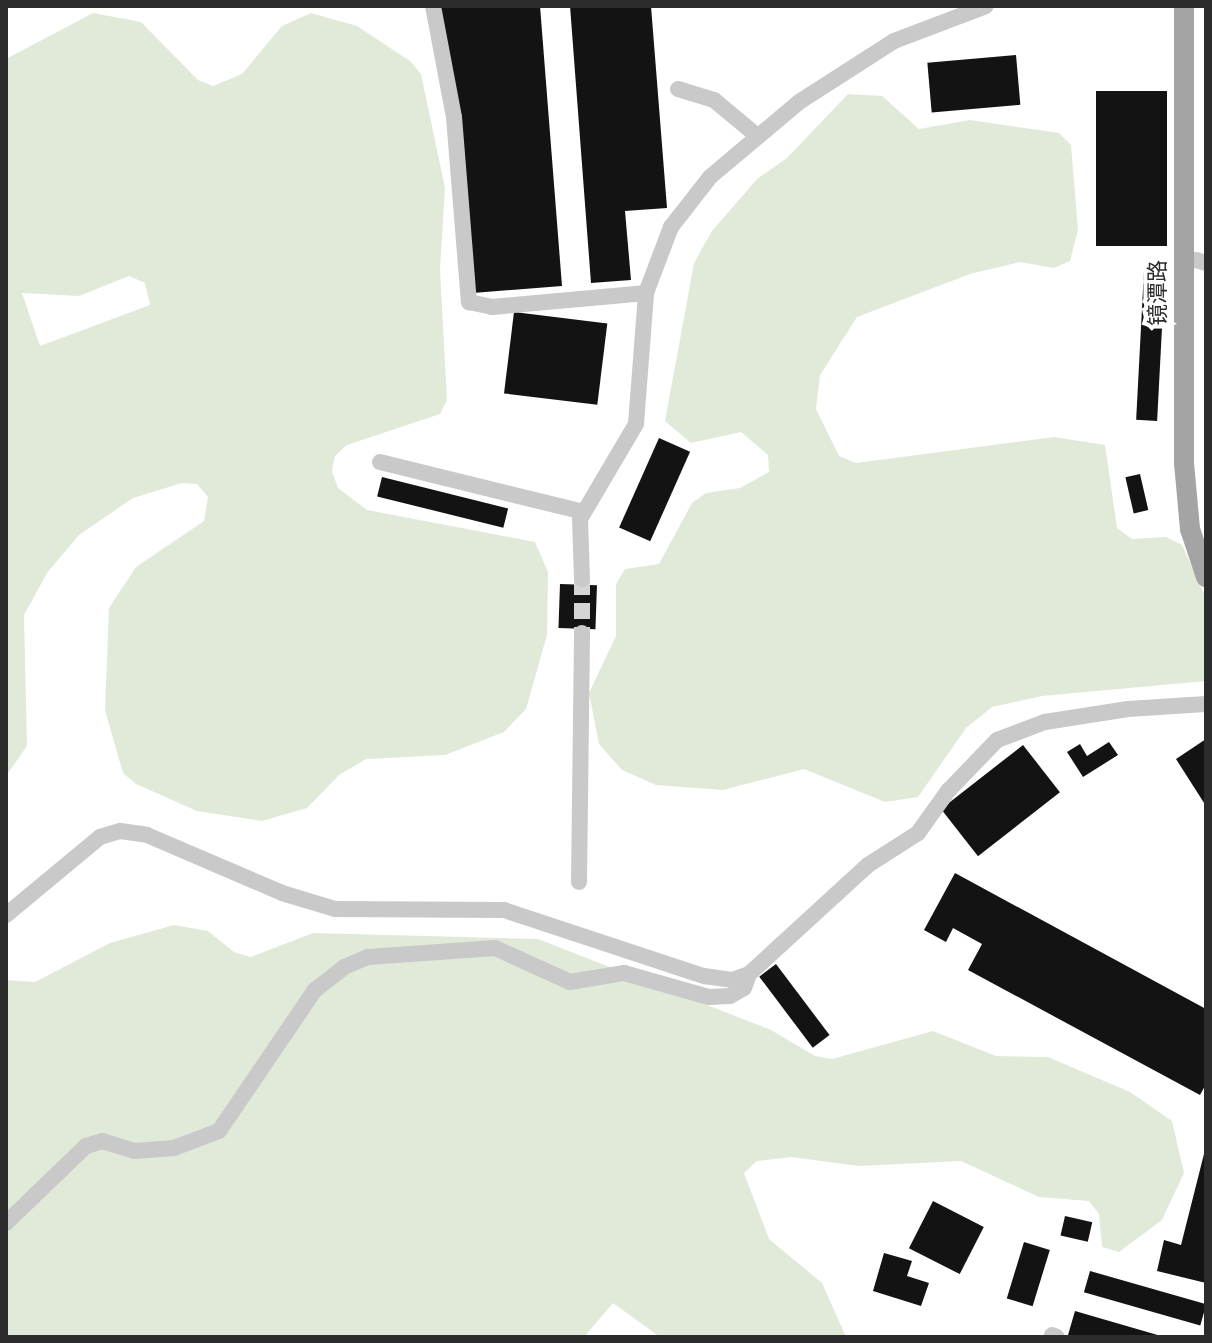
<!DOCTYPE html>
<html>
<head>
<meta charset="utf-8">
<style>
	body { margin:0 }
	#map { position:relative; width:1212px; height:1343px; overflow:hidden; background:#fff; font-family:"Source Sans 3","Noto Sans SC",sans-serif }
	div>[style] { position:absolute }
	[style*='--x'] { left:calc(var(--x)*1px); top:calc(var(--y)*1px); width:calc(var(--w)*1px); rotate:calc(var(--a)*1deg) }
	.green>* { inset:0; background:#e1ead9 }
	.building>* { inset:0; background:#131313; transform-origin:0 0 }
	.minor-tunnel>* { height:16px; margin-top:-8px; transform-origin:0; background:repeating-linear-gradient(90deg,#d5d5d5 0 16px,transparent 0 24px) }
	.minor>* { height:16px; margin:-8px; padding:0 8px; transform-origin:8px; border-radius:8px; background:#c9c9c9 }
	.major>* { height:20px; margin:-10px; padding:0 10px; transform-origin:10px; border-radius:10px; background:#a4a4a4 }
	span { translate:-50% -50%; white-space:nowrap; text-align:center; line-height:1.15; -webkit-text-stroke:8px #fff; paint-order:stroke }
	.street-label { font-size:22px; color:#2c2c2c }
	.frame { position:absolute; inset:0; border:8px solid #2c2c2c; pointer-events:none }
</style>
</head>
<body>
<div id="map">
	<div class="green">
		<i style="clip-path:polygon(evenodd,93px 13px,141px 22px,198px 80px,213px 86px,242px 74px,282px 26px,311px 13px,357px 26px,410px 61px,421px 74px,445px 188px,440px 270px,447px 400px,440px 414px,347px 445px,335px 456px,332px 471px,338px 488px,367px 510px,535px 542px,548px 572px,547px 635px,526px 709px,504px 732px,445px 755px,366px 759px,339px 775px,307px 808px,262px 821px,197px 811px,136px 784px,123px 773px,105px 710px,109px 608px,136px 567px,204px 521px,208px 497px,197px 484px,182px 483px,133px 498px,79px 535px,47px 573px,24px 615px,27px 746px,6px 776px,6px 59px,93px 13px,129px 276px,145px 283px,150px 305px,40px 346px,22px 293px,79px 296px,129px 276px)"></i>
		<i style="clip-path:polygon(848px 94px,882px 96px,919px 129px,970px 120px,1059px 133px,1071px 145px,1078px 230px,1070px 261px,1054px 268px,1020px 262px,970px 274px,857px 317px,820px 375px,816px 409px,839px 456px,856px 463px,1054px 437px,1105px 445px,1117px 528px,1132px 539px,1166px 537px,1182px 545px,1206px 598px,1206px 681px,1042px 696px,992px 707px,966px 728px,918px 797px,885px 802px,804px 769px,723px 790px,656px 785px,622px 770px,599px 744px,589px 693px,616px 636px,616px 584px,625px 569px,659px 564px,692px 503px,706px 493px,740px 488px,769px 472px,768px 455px,741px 432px,691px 443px,665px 421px,694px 263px,712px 231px,757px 179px,787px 158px)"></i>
		<i style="clip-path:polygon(174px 925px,208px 931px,234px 952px,251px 957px,313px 933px,538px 939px,771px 1030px,815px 1056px,832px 1059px,933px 1031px,996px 1056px,1048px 1057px,1130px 1092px,1172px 1121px,1184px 1173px,1162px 1220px,1119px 1252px,1102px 1247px,1099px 1214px,1089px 1201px,1039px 1197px,961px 1161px,859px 1166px,791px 1157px,757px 1161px,744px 1173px,769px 1239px,822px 1283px,846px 1337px,660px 1337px,613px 1303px,584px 1337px,6px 1337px,6px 980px,35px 982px,110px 943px)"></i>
	</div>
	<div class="building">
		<i style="clip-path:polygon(437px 6px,540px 6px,562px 286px,473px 293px)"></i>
		<i style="clip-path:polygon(570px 6px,651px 6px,667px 208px,625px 211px,631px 280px,591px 283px)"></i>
		<i style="left:1016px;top:55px;width:50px;height:89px;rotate:85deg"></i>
		<i style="left:1096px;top:91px;width:71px;height:155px"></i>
		<i style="left:1144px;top:270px;width:21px;height:150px;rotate:3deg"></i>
		<i style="left:514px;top:312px;width:94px;height:82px;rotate:7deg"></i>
		<i style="left:659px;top:438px;width:34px;height:98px;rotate:24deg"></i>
		<i style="left:1140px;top:474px;width:37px;height:15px;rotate:77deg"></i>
		<i style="left:382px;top:477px;width:130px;height:20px;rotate:14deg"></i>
		<i style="left:560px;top:584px;width:37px;height:44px;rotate:2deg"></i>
		<i style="clip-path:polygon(1206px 739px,1206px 806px,1176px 759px)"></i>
		<i style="clip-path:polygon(1109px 742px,1118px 755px,1083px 777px,1067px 752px,1080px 744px,1087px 756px)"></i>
		<i style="left:1023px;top:745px;width:60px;height:104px;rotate:52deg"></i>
		<i style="clip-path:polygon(955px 873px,1206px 1009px,1206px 1084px,1200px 1095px,968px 970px,982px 944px,953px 928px,946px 942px,924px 930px)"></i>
		<i style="left:776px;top:964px;width:89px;height:21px;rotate:53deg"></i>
		<i style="clip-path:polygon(1206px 1146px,1206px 1283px,1157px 1271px,1164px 1240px,1181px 1245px)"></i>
		<i style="left:933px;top:1201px;width:57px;height:53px;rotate:27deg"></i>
		<i style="left:1065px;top:1216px;width:28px;height:20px;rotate:13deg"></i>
		<i style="left:1024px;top:1242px;width:27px;height:59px;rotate:17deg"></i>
		<i style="clip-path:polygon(884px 1253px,912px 1261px,907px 1276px,929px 1283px,921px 1306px,873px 1291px)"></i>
		<i style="left:1090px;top:1271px;width:121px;height:22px;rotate:16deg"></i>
		<i style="clip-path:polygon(1075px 1311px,1161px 1336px,1161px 1337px,1068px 1335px)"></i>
	</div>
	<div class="minor-tunnel">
		<i style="--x:582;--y:579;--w:54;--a:90"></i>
	</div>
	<div class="minor">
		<i style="--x:433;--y:6;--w:113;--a:79.3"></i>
		<i style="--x:454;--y:117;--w:186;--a:85.4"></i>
		<i style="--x:469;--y:302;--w:24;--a:12"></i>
		<i style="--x:492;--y:307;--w:155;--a:-5.2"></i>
		<i style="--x:678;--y:89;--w:38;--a:17"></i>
		<i style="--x:714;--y:100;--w:55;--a:39.8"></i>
		<i style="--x:1196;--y:260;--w:10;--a:17"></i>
		<i style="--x:380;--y:462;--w:210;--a:13.8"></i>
		<i style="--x:582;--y:579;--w:60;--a:-91.9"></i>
		<i style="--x:580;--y:519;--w:110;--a:-59.5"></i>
		<i style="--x:636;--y:424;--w:131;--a:-85.6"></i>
		<i style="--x:646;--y:293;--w:71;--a:-69.3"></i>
		<i style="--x:671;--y:227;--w:63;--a:-52"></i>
		<i style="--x:710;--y:177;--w:116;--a:-40.1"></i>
		<i style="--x:799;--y:102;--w:113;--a:-32.7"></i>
		<i style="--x:894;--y:41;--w:98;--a:-20.8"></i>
		<i style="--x:579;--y:882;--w:249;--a:-89.3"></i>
		<i style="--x:6;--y:915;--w:122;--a:-39.7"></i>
		<i style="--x:100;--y:837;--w:21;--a:-17"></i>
		<i style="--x:120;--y:831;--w:27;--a:8"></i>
		<i style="--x:147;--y:835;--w:147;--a:23.2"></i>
		<i style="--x:282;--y:893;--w:55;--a:16.8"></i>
		<i style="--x:335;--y:909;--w:169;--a:0.3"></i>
		<i style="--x:504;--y:910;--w:211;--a:18.3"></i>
		<i style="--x:704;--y:976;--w:28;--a:8"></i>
		<i style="--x:732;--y:980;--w:18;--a:-19"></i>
		<i style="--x:749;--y:974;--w:161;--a:-42.5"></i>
		<i style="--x:868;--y:865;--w:59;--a:-32.6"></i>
		<i style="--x:918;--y:833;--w:52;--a:-54.5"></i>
		<i style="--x:948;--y:791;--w:71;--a:-46.1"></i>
		<i style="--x:997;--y:740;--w:51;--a:-20.6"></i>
		<i style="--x:1045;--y:722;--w:84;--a:-8.9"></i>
		<i style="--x:1128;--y:709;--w:78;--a:-3.7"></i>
		<i style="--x:6;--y:1223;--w:111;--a:-43.9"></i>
		<i style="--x:86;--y:1146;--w:17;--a:-17"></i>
		<i style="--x:102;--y:1141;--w:34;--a:17"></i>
		<i style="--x:134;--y:1151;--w:40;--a:-4.3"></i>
		<i style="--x:174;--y:1148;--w:48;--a:-20.7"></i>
		<i style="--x:219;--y:1131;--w:171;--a:-55.8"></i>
		<i style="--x:315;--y:990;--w:37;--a:-38"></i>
		<i style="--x:344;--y:967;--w:26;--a:-23"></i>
		<i style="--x:368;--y:957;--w:127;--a:-4.1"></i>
		<i style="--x:495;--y:948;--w:82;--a:24.4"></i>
		<i style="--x:570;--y:982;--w:55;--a:-9.5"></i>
		<i style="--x:624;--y:973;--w:88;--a:15.8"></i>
		<i style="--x:709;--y:997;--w:21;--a:-3"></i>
		<i style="--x:730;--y:996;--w:16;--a:-30"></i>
		<i style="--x:744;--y:988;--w:15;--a:-70"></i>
		<i style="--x:1052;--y:1335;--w:5;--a:22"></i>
	</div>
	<div class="major">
		<i style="--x:1184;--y:6;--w:457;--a:90"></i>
		<i style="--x:1184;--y:463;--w:66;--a:84.8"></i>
		<i style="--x:1190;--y:529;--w:51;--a:71.6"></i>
	</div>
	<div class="street-label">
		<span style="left:1159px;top:293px;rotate:-90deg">镜潭路</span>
	</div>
	<div class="frame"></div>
</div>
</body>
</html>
